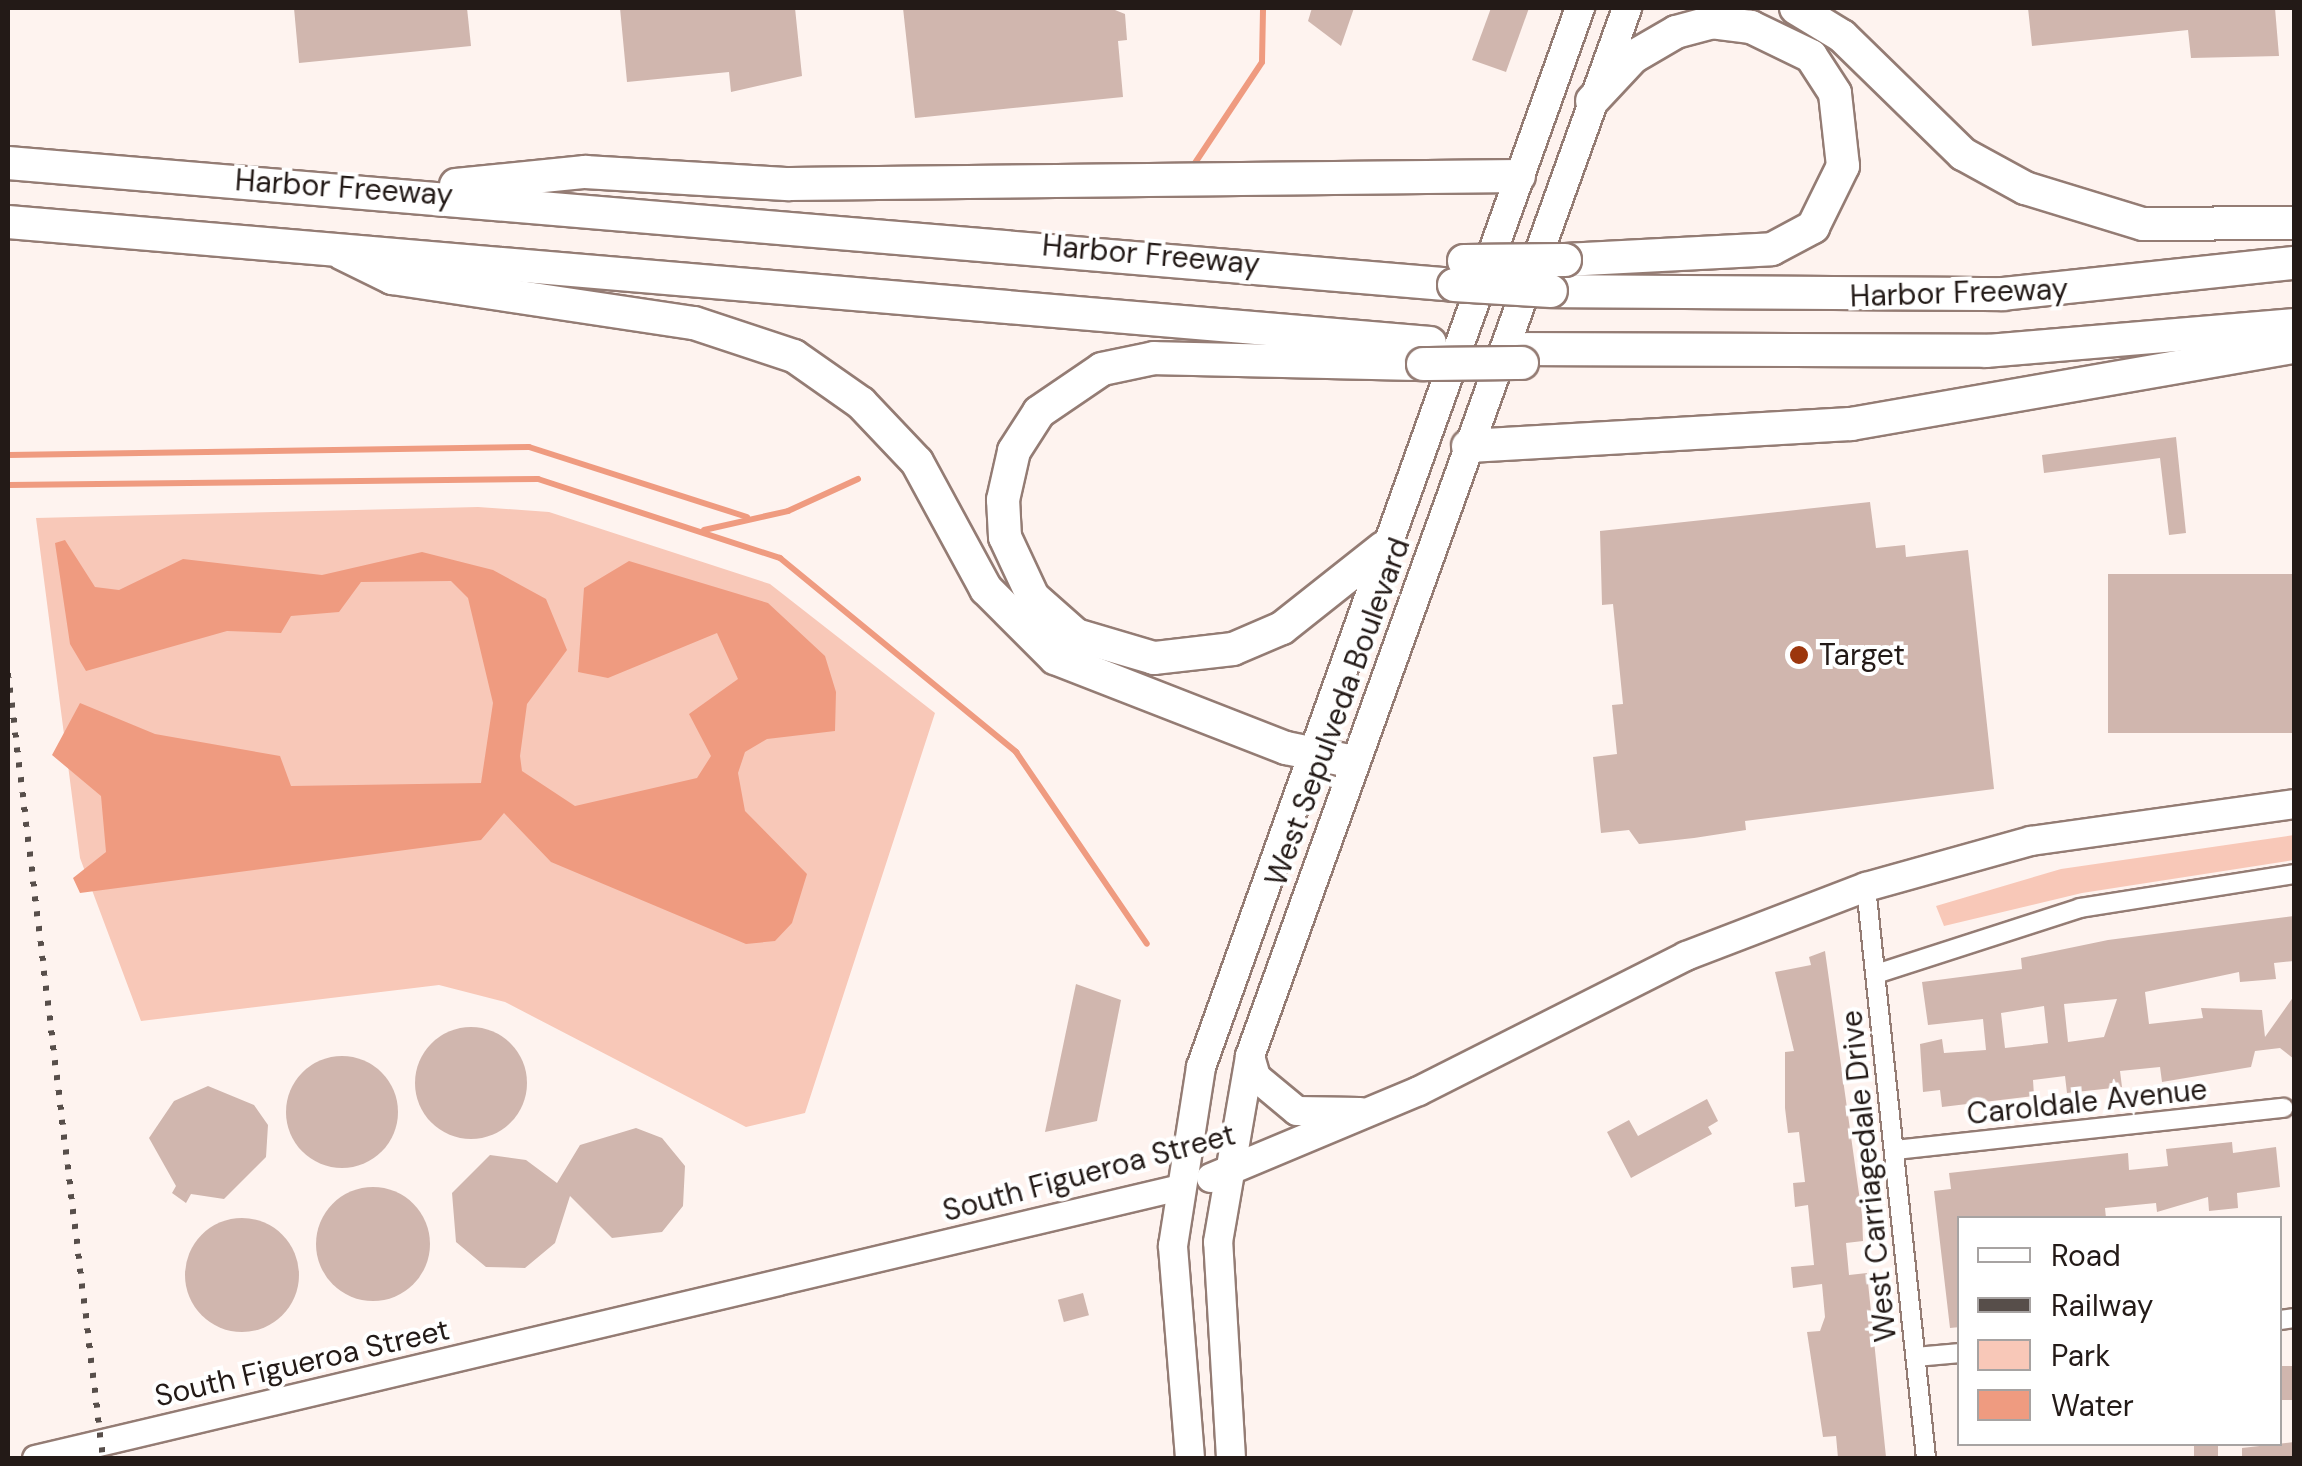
<!DOCTYPE html>
<html>
<head>
<meta charset="utf-8">
<style>
	body { margin:0 }
	#map { position:relative; width:2302px; height:1466px; overflow:hidden; background:#fef3ef; font-family:"DM Sans",sans-serif }
	div>[style] { position:absolute }
	[style*='--x'] { left:calc(var(--x)*1px); top:calc(var(--y)*1px); width:calc(var(--w)*1px); rotate:calc(var(--a)*1deg) }
	.green>* { inset:0; background:#f8c8b8 }
	.water>* { inset:0; background:#ef9b80 }
	.stream>* { height:6px; margin:-3px; padding:0 3px; transform-origin:3px; border-radius:3px; background:#ef9b80 }
	.building>* { inset:0; background:#d0b6ae; transform-origin:0 0 }
	.round { border-radius:50% }
	.roads { filter:drop-shadow(2px 0 #947c74) drop-shadow(-2px 0 #947c74) drop-shadow(0 2px #947c74) drop-shadow(0 -2px #947c74) }
	.street>* { height:18px; margin:-9px; padding:0 9px; transform-origin:9px; border-radius:9px; background:#fff }
	.secondary>* { height:25px; margin:-12.5px; padding:0 12.5px; transform-origin:12.5px; border-radius:12.5px; background:#fff }
	.primary>* { height:28px; margin:-14px; padding:0 14px; transform-origin:14px; border-radius:14px; background:#fff }
	.highway>* { height:32px; margin:-16px; padding:0 16px; transform-origin:16px; border-radius:16px; background:#fff }
	.rail>* { height:6px; margin-top:-3px; transform-origin:0; background:repeating-linear-gradient(90deg,#574e4a 0 5px,transparent 0 15px) }
	.bridges { filter:drop-shadow(2px 0 #947c74) drop-shadow(-2px 0 #947c74) drop-shadow(0 2px #947c74) drop-shadow(0 -2px #947c74) }
	.highway-bridge>* { height:32px; margin:-16px; padding:0 16px; transform-origin:16px; border-radius:16px; background:#fff }
	.dots>* { width:28px; height:28px; translate:-50% -50%; box-sizing:border-box; border:5px solid #fff; border-radius:50% }
	span { translate:-50% -50%; white-space:nowrap; text-align:center; line-height:1.15; -webkit-text-stroke:8px #fff; paint-order:stroke }
	.street-label { font-size:30px; color:#231a17 }
	.poi-label { font-size:30px; color:#231a17 }
	.left { translate:0 -50%; text-align:left }
	.frame { position:absolute; inset:0; border:10px solid #231a17; pointer-events:none }
	.legend { position:absolute; left:1957px; top:1216px; width:325px; height:230px; box-sizing:border-box; background:#fff; border:2px solid #a7a3a2; margin:0; padding:12px 18px; list-style:none; font-size:30px; color:#231a17 }
	.legend li { display:flex; align-items:center; gap:20px; height:50px }
	.legend b { width:50px; border:2px solid #a7a3a2 }
</style>
</head>
<body>
<div id="map">
	<div class="green">
		<i style="clip-path:polygon(478px 507px,549px 512px,770px 584px,935px 713px,805px 1113px,746px 1127px,505px 1002px,439px 985px,141px 1021px,80px 858px,36px 518px)"></i>
		<i style="clip-path:polygon(2294px 835px,2294px 860px,2082px 893px,1944px 926px,1936px 906px,2061px 869px)"></i>
	</div>
	<div class="water">
		<i style="clip-path:polygon(65px 540px,95px 587px,119px 590px,183px 559px,322px 575px,422px 552px,493px 570px,546px 599px,567px 650px,527px 704px,520px 756px,522px 771px,575px 806px,697px 778px,711px 756px,689px 714px,738px 679px,717px 633px,608px 678px,578px 672px,584px 588px,629px 561px,768px 603px,825px 656px,836px 692px,835px 731px,767px 739px,745px 752px,738px 773px,745px 811px,807px 874px,792px 923px,775px 941px,746px 944px,551px 862px,504px 813px,481px 840px,80px 893px,73px 878px,106px 852px,101px 796px,52px 755px,80px 703px,155px 734px,280px 756px,291px 786px,481px 783px,493px 703px,468px 598px,451px 581px,361px 582px,339px 612px,291px 616px,281px 633px,227px 631px,86px 671px,70px 644px,55px 543px)"></i>
	</div>
	<div class="stream">
		<i style="--x:1195;--y:163;--w:121;--a:-56.4"></i>
		<i style="--x:1262;--y:62;--w:54;--a:-88.9"></i>
		<i style="--x:8;--y:455;--w:521;--a:-0.88"></i>
		<i style="--x:529;--y:447;--w:229;--a:17.8"></i>
		<i style="--x:8;--y:485;--w:530;--a:-0.65"></i>
		<i style="--x:538;--y:479;--w:255;--a:18.1"></i>
		<i style="--x:780;--y:558;--w:306;--a:39.4"></i>
		<i style="--x:1016;--y:752;--w:232;--a:55.7"></i>
		<i style="--x:704;--y:530;--w:86;--a:-12.7"></i>
		<i style="--x:788;--y:511;--w:77;--a:-24.6"></i>
	</div>
	<div class="building">
		<i style="clip-path:polygon(294px 8px,467px 8px,471px 46px,299px 63px)"></i>
		<i style="clip-path:polygon(620px 8px,795px 8px,802px 76px,731px 92px,729px 72px,627px 82px)"></i>
		<i style="clip-path:polygon(903px 8px,1115px 10px,1125px 14px,1127px 40px,1118px 41px,1123px 97px,915px 118px)"></i>
		<i style="clip-path:polygon(1312px 8px,1354px 8px,1341px 46px,1308px 21px)"></i>
		<i style="clip-path:polygon(1491px 8px,1529px 8px,1506px 72px,1472px 60px)"></i>
		<i style="clip-path:polygon(2028px 8px,2275px 8px,2279px 56px,2191px 58px,2188px 30px,2032px 46px)"></i>
		<i style="clip-path:polygon(2176px 437px,2186px 533px,2169px 535px,2160px 458px,2044px 473px,2042px 455px)"></i>
		<i style="clip-path:polygon(1870px 502px,1876px 548px,1905px 545px,1906px 557px,1968px 550px,1994px 789px,1745px 821px,1746px 830px,1694px 838px,1639px 844px,1629px 830px,1601px 833px,1593px 757px,1617px 754px,1612px 705px,1623px 704px,1613px 604px,1602px 605px,1600px 531px)"></i>
		<i style="left:2294px;top:574px;width:159px;height:186px;rotate:90deg"></i>
		<i style="clip-path:polygon(evenodd,2294px 916px,2294px 961px,2274px 963px,2276px 979px,2240px 982px,2239px 972px,2145px 992px,2149px 1024px,2203px 1018px,2201px 1008px,2262px 1010px,2265px 1037px,2294px 996px,2294px 1059px,2280px 1048px,2255px 1051px,2251px 1067px,2162px 1082px,2160px 1067px,2120px 1071px,2122px 1087px,2067px 1093px,2065px 1076px,2033px 1080px,2034px 1096px,1942px 1107px,1940px 1090px,1923px 1092px,1920px 1044px,1942px 1039px,1944px 1053px,1986px 1050px,1983px 1019px,1928px 1025px,1922px 982px,2022px 969px,2021px 958px,2108px 940px,2294px 916px,2117px 999px,2104px 1037px,2068px 1042px,2064px 1004px,2117px 999px,2294px 916px,2044px 1006px,2048px 1043px,2005px 1048px,2001px 1013px,2044px 1006px)"></i>
		<i style="clip-path:polygon(1825px 951px,1862px 1215px,1863px 1241px,1846px 1243px,1849px 1275px,1867px 1273px,1886px 1457px,1871px 1458px,1838px 1458px,1836px 1436px,1823px 1437px,1807px 1332px,1820px 1331px,1825px 1317px,1822px 1284px,1793px 1288px,1791px 1267px,1814px 1265px,1808px 1205px,1795px 1207px,1793px 1183px,1805px 1182px,1799px 1132px,1788px 1133px,1785px 1108px,1785px 1052px,1794px 1051px,1775px 972px,1811px 965px,1809px 957px)"></i>
		<i style="clip-path:polygon(1076px 984px,1121px 1000px,1097px 1121px,1045px 1132px)"></i>
		<i class="round" style="left:415px;top:1027px;width:112px;height:112px"></i>
		<i class="round" style="left:286px;top:1056px;width:112px;height:112px"></i>
		<i style="clip-path:polygon(208px 1086px,254px 1105px,268px 1125px,266px 1157px,224px 1199px,191px 1194px,186px 1203px,172px 1193px,176px 1186px,149px 1138px,174px 1101px)"></i>
		<i style="clip-path:polygon(1707px 1099px,1718px 1121px,1708px 1127px,1712px 1134px,1631px 1178px,1607px 1132px,1629px 1120px,1638px 1136px)"></i>
		<i style="clip-path:polygon(636px 1128px,662px 1138px,685px 1166px,683px 1206px,662px 1232px,612px 1238px,570px 1196px,555px 1243px,525px 1268px,486px 1267px,456px 1242px,452px 1193px,490px 1155px,526px 1160px,557px 1183px,580px 1145px)"></i>
		<i style="clip-path:polygon(2232px 1142px,2233px 1153px,2276px 1147px,2280px 1187px,2237px 1193px,2238px 1208px,2209px 1211px,2208px 1197px,2157px 1212px,2156px 1203px,2105px 1208px,2106px 1218px,1960px 1218px,1960px 1327px,1950px 1328px,1934px 1191px,1951px 1189px,1949px 1173px,2128px 1153px,2129px 1170px,2168px 1166px,2166px 1149px)"></i>
		<i class="round" style="left:316px;top:1187px;width:114px;height:114px"></i>
		<i class="round" style="left:185px;top:1218px;width:114px;height:114px"></i>
		<i style="left:1083px;top:1293px;width:23px;height:26px;rotate:75deg"></i>
		<i style="left:2294px;top:1366px;width:34px;height:14px;rotate:90deg"></i>
		<i style="clip-path:polygon(2294px 1442px,2294px 1458px,2242px 1458px,2242px 1448px)"></i>
		<i style="left:2194px;top:1444px;width:24px;height:14px"></i>
	</div>
	<div class="roads">
		<div class="street">
			<i style="--x:1866;--y:887;--w:574;--a:84"></i>
			<i style="--x:1876;--y:974;--w:214;--a:-17.9"></i>
			<i style="--x:2080;--y:908;--w:217;--a:-9"></i>
			<i style="--x:1895;--y:1150;--w:391;--a:-6.2"></i>
			<i style="--x:2280;--y:1320;--w:14;--a:-8"></i>
			<i style="--x:1916;--y:1357;--w:44;--a:-5.2"></i>
		</div>
		<div class="secondary">
			<i style="--x:35;--y:1458;--w:1177;--a:-13.32"></i>
		</div>
		<div class="primary">
			<i style="--x:1250;--y:1056;--w:22;--a:74"></i>
			<i style="--x:1256;--y:1077;--w:53;--a:39.7"></i>
			<i style="--x:1297;--y:1111;--w:63;--a:0.9"></i>
			<i style="--x:1211;--y:1178;--w:225;--a:-22.7"></i>
			<i style="--x:1419;--y:1091;--w:299;--a:-26.8"></i>
			<i style="--x:1686;--y:956;--w:193;--a:-21"></i>
			<i style="--x:1866;--y:887;--w:171;--a:-15.6"></i>
			<i style="--x:2031;--y:841;--w:266;--a:-8"></i>
			<i style="--x:1190;--y:1458;--w:213;--a:-94.6"></i>
			<i style="--x:1173;--y:1246;--w:181;--a:-81.1"></i>
			<i style="--x:1201;--y:1067;--w:1125;--a:-70.31"></i>
			<i style="--x:1231;--y:1458;--w:216;--a:-93.4"></i>
			<i style="--x:1218;--y:1242;--w:189;--a:-80.2"></i>
			<i style="--x:1250;--y:1056;--w:1114;--a:-70.21"></i>
		</div>
		<div class="highway">
			<i style="--x:1796;--y:8;--w:54;--a:31.3"></i>
			<i style="--x:1842;--y:36;--w:169;--a:44.3"></i>
			<i style="--x:1963;--y:154;--w:71;--a:28.7"></i>
			<i style="--x:2025;--y:188;--w:123;--a:17"></i>
			<i style="--x:2143;--y:224;--w:151;--a:-0.4"></i>
			<i style="--x:8;--y:163;--w:1451;--a:4.82"></i>
			<i style="--x:456;--y:185;--w:130;--a:-5.8"></i>
			<i style="--x:585;--y:172;--w:205;--a:3.4"></i>
			<i style="--x:790;--y:184;--w:729;--a:-0.63"></i>
			<i style="--x:8;--y:222;--w:1427;--a:4.86"></i>
			<i style="--x:343;--y:254;--w:55;--a:26.1"></i>
			<i style="--x:392;--y:278;--w:305;--a:8.5"></i>
			<i style="--x:694;--y:323;--w:105;--a:18.3"></i>
			<i style="--x:794;--y:356;--w:82;--a:35"></i>
			<i style="--x:861;--y:403;--w:81;--a:46.5"></i>
			<i style="--x:917;--y:462;--w:145;--a:61.5"></i>
			<i style="--x:986;--y:589;--w:98;--a:45"></i>
			<i style="--x:1055;--y:658;--w:248;--a:21.3"></i>
			<i style="--x:1286;--y:748;--w:69;--a:11.6"></i>
			<i style="--x:1565;--y:260;--w:207;--a:-3"></i>
			<i style="--x:1772;--y:249;--w:47;--a:-28.2"></i>
			<i style="--x:1813;--y:227;--w:68;--a:-63.8"></i>
			<i style="--x:1843;--y:166;--w:73;--a:-96.3"></i>
			<i style="--x:1835;--y:93;--w:44;--a:-123"></i>
			<i style="--x:1811;--y:56;--w:67;--a:-154.2"></i>
			<i style="--x:1751;--y:27;--w:38;--a:-173"></i>
			<i style="--x:1713;--y:22;--w:38;--a:165"></i>
			<i style="--x:1676;--y:32;--w:50;--a:149.8"></i>
			<i style="--x:1633;--y:57;--w:60;--a:133"></i>
			<i style="--x:1551;--y:291;--w:452;--a:0.4"></i>
			<i style="--x:2003;--y:294;--w:293;--a:-6.1"></i>
			<i style="--x:1527;--y:349;--w:459;--a:0.2"></i>
			<i style="--x:1986;--y:351;--w:309;--a:-4.8"></i>
			<i style="--x:1468;--y:446;--w:384;--a:-3.3"></i>
			<i style="--x:1851;--y:424;--w:450;--a:-9.9"></i>
			<i style="--x:1383;--y:548;--w:129;--a:141.6"></i>
			<i style="--x:1282;--y:628;--w:53;--a:156.8"></i>
			<i style="--x:1233;--y:649;--w:80;--a:173.5"></i>
			<i style="--x:1154;--y:658;--w:81;--a:-163.6"></i>
			<i style="--x:1076;--y:635;--w:57;--a:-138.5"></i>
			<i style="--x:1033;--y:597;--w:66;--a:-115"></i>
			<i style="--x:1005;--y:537;--w:37;--a:-93"></i>
			<i style="--x:1003;--y:500;--w:50;--a:-77.3"></i>
			<i style="--x:1014;--y:451;--w:46;--a:-57.3"></i>
			<i style="--x:1039;--y:412;--w:76;--a:-34.3"></i>
			<i style="--x:1102;--y:369;--w:53;--a:-11.9"></i>
			<i style="--x:1154;--y:358;--w:269;--a:1.3"></i>
		</div>
	</div>
	<div class="rail">
		<i style="--x:8;--y:673;--w:791;--a:83.1"></i>
	</div>
	<div class="bridges">
		<div class="highway-bridge">
			<i style="--x:1464;--y:261;--w:101;--a:-0.6"></i>
			<i style="--x:1454;--y:285;--w:97;--a:3.5"></i>
			<i style="--x:1423;--y:364;--w:99;--a:-0.6"></i>
		</div>
	</div>
	<div class="dots">
		<i style="left:1799px;top:655px;background:#9c360d"></i>
	</div>
	<div class="street-label">
		<span style="left:344px;top:188px;rotate:4deg">Harbor Freeway</span>
		<span style="left:1151px;top:255px;rotate:5deg">Harbor Freeway</span>
		<span style="left:1959px;top:293px;rotate:-2deg">Harbor Freeway</span>
		<span style="left:1338px;top:712px;rotate:-70deg">West Sepulveda Boulevard</span>
		<span style="left:2087px;top:1102px;rotate:-6deg">Caroldale Avenue</span>
		<span style="left:1089px;top:1173px;rotate:-15deg">South Figueroa Street</span>
		<span style="left:1869px;top:1176px;rotate:-96deg">West Carriagedale Drive</span>
		<span style="left:302px;top:1363px;rotate:-13deg">South Figueroa Street</span>
	</div>
	<div class="poi-label">
		<span class="left" style="left:1819px;top:655px">Target</span>
	</div>
	<div class="frame"></div>
	<ul class="legend">
	<li><b style="height:12px;background:#fff"></b>Road</li>
	<li><b style="height:12px;background:#574e4a"></b>Railway</li>
	<li><b style="height:28px;background:#f8c8b8"></b>Park</li>
	<li><b style="height:28px;background:#ef9b80"></b>Water</li>
	</ul>
</div>
</body>
</html>
